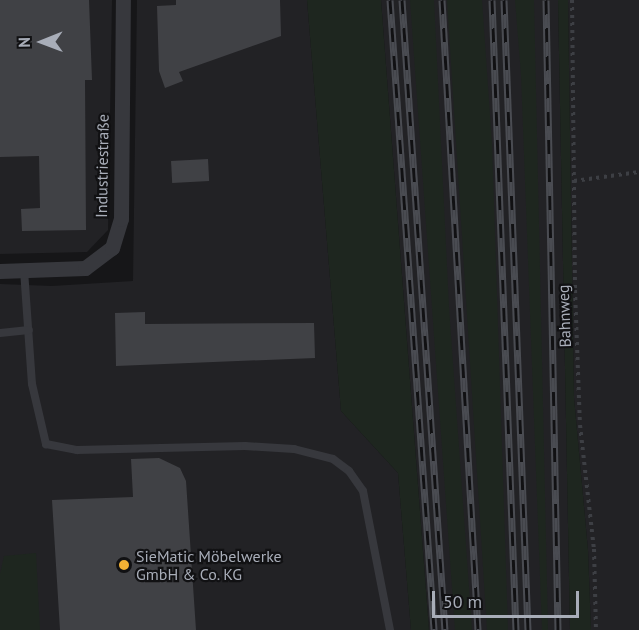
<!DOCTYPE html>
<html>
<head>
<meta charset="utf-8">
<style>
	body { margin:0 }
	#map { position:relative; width:639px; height:630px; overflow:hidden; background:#161618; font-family:"PT Sans",sans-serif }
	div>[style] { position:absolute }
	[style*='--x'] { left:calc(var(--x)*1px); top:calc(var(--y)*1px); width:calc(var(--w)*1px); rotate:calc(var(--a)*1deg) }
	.built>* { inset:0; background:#222225 }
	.green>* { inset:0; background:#1e261f }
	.building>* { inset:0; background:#404145; transform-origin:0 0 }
	.path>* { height:4px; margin-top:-2px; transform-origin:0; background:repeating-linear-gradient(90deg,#3d3f44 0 3px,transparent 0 7.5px) }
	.lane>* { height:8px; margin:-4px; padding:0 4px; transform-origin:4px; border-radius:4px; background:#37383d }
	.street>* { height:15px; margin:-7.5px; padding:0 7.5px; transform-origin:7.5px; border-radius:7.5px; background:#37383d }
	.rail>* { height:7px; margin-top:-3.5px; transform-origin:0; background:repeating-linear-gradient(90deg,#111113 0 14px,#4a4c52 0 28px); box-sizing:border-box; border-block:2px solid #4a4c52 }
	.dots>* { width:16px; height:16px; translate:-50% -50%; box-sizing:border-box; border:3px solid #111113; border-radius:50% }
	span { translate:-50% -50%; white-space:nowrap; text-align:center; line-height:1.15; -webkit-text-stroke:4.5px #111113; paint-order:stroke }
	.street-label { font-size:16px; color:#a8adb8 }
	.poi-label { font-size:16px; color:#a8adb8 }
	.left { translate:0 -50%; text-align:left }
	.north { position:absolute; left:12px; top:12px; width:60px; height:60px; -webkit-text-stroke:4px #111113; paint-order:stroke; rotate:269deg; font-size:16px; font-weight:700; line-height:24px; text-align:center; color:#a8adb8 }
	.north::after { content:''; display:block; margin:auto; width:21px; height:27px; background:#a8adb8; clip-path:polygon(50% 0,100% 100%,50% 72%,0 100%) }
	.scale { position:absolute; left:432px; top:591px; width:147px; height:27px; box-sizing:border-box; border:3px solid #a8adb8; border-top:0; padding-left:8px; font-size:18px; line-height:21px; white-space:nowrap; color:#a8adb8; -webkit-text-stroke:4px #111113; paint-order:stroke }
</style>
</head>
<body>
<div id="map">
	<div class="built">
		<i style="clip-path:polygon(0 0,112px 0,108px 230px,87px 252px,0 254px)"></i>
		<i style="clip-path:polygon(137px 0,307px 0,341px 411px,398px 473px,411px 630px,0 630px,0 284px,52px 286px,133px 281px)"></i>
		<i style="clip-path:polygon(381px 0,558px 0,570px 630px,429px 630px)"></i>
		<i style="clip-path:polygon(568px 0,639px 0,639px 630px,591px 630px,588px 550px,574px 398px)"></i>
	</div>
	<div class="green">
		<i style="clip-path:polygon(307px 0,381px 0,429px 630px,411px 630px,398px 473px,341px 411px)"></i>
		<i style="clip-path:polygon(410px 0,434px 0,449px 307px,472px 630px,455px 630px)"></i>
		<i style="clip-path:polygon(447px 0,482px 0,492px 144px,508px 630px,487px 630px)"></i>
		<i style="clip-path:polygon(515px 0,534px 0,548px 630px,542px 630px,521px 75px)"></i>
		<i style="clip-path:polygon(558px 0,568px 0,574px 398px,588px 550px,591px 630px,570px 630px)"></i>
		<i style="clip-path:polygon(36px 553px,40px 630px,0 630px,0 574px,4px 556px)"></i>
	</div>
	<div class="building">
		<i style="clip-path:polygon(0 0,89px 0,92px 80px,85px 80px,86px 230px,22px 231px,21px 209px,40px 208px,39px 156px,0 157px)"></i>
		<i style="clip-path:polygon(176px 0,280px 0,281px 36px,179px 72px,183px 81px,165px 88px,159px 71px,157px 6px,176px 5px)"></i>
		<i style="left:208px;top:159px;width:22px;height:37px;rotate:87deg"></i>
		<i style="clip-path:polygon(145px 312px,145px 324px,314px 323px,315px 358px,116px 366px,115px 313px)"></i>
		<i style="clip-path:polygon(159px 458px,180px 468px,186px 481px,196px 630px,60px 630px,52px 500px,133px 497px,131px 459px)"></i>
	</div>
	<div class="path">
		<i style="--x:572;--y:0;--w:290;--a:89.4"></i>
		<i style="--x:575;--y:290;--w:135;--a:87.9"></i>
		<i style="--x:580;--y:425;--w:125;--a:83.6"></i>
		<i style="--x:594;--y:549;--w:81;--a:88.6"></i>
		<i style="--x:574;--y:181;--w:66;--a:-7.9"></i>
	</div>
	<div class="lane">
		<i style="--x:24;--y:270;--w:114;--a:86"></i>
		<i style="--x:32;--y:384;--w:62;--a:76.9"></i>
		<i style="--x:46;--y:444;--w:32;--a:11"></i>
		<i style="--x:77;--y:450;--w:168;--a:-1.4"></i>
		<i style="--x:245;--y:446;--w:49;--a:3.5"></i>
		<i style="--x:294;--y:449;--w:40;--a:14.4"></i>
		<i style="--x:333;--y:459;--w:20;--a:37"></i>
		<i style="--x:349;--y:471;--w:24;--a:55"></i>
		<i style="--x:363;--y:491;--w:142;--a:79"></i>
		<i style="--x:0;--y:333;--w:29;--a:-6"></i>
	</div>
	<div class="street">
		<i style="--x:0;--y:271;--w:85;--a:-2"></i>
		<i style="--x:85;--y:268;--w:34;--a:-37"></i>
		<i style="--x:112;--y:248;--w:30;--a:-73"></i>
		<i style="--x:121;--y:219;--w:219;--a:-89.5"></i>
	</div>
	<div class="rail">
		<i style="--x:390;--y:0;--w:632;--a:86"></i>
		<i style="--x:402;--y:0;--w:631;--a:86.1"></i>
		<i style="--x:442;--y:0;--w:631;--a:86.73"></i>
		<i style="--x:492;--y:0;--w:630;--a:87.82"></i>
		<i style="--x:504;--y:0;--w:630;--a:87.82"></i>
		<i style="--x:546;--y:0;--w:630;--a:88.91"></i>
	</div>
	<div class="dots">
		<i style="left:124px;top:565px;background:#f2b134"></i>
	</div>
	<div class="street-label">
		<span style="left:102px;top:166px;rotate:-89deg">Industriestraße</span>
		<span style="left:564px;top:316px;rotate:-92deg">Bahnweg</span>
	</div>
	<div class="poi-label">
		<span class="left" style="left:136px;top:565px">SieMatic Möbelwerke<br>GmbH &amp; Co. KG</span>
	</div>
	<div class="north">N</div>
	<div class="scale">50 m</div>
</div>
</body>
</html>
